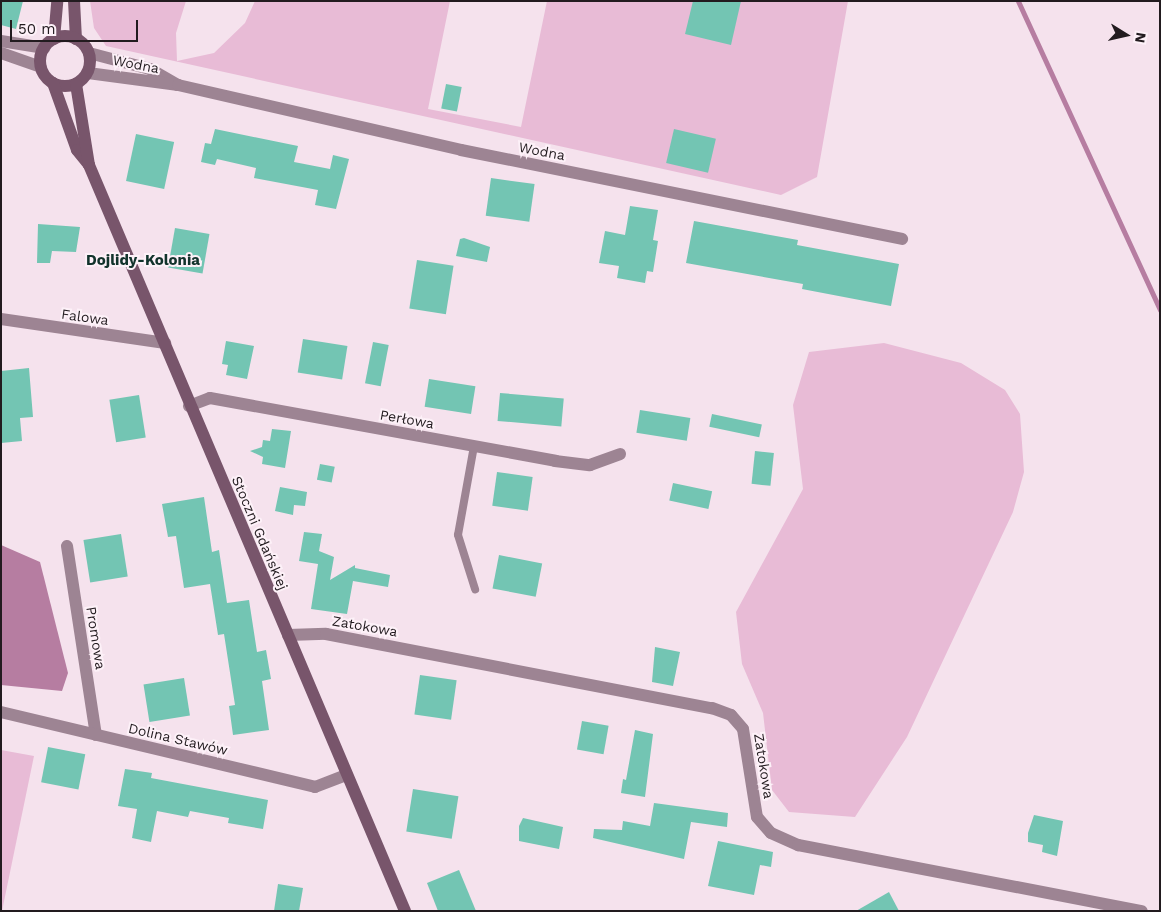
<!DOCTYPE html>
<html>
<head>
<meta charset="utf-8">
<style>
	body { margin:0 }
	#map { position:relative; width:1161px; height:912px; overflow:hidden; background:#f5e2ed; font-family:"Work Sans",sans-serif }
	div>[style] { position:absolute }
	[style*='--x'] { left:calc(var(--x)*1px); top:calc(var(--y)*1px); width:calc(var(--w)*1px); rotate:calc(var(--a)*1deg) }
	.green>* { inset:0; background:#e8bbd6 }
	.water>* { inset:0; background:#b67da1 }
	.stream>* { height:5px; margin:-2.5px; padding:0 2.5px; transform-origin:2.5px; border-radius:2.5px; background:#b67da1 }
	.building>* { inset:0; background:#73c5b3; transform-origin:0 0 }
	.lane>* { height:8px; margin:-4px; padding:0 4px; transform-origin:4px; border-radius:4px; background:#9d8493 }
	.street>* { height:12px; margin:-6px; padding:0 6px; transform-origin:6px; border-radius:6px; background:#9d8493 }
	.secondary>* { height:12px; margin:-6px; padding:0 6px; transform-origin:6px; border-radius:6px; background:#78556b }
	.secondary>.ring { margin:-6px; padding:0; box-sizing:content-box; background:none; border:12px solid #78556b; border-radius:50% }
	span { translate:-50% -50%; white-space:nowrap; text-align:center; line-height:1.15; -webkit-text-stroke:4px #fdf1f8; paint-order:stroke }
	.street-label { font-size:14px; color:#221b1f }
	.neighbourhood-label { font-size:15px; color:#12332c; font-weight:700 }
	.frame { position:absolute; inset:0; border:2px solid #221b1f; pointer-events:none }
	.north { position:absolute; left:1101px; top:10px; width:50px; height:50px; -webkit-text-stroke:4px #fdf1f8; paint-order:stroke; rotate:100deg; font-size:14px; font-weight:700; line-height:20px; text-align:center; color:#221b1f }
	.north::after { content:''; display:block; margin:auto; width:18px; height:22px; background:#221b1f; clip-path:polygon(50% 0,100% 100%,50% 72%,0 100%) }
	.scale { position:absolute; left:10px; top:20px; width:128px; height:22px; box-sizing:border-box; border:2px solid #221b1f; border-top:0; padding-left:6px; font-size:15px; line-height:18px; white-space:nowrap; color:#221b1f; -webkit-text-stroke:4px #fdf1f8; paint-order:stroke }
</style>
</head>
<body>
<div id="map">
	<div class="green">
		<i style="clip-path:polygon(90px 1px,186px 1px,176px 33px,177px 61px,214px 53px,245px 23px,255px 1px,450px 1px,428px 109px,521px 127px,547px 1px,848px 1px,817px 177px,781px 195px,106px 46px,94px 28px)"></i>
		<i style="clip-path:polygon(884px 343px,961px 363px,1005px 390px,1020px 414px,1024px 472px,1013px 512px,907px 737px,855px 817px,789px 812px,772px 790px,763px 713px,742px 664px,736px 612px,803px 489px,793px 405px,809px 352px)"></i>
		<i style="clip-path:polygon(1px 750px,34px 756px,2px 911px,1px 911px)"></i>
	</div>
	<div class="water">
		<i style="clip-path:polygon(1px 545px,40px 562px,68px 673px,62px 691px,1px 685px)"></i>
	</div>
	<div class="stream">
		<i style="--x:1018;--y:1;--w:340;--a:65.3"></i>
	</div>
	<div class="building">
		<i style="clip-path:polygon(1px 1px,23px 1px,16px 29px,1px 25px)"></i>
		<i style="clip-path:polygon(693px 1px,741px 1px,731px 45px,685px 34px)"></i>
		<i style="left:446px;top:84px;width:16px;height:25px;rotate:11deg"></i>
		<i style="clip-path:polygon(215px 129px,298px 146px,294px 162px,330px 169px,333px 155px,349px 159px,336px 209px,315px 205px,318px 190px,254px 178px,256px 168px,217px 159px,215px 165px,201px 162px,205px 143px,211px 144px)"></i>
		<i style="left:674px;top:129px;width:43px;height:35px;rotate:13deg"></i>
		<i style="left:136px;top:134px;width:39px;height:48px;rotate:12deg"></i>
		<i style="left:491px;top:178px;width:44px;height:38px;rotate:8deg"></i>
		<i style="clip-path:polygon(630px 206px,658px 210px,653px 240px,658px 241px,653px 272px,647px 271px,645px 283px,617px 278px,619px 266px,599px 263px,605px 231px,625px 235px)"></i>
		<i style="clip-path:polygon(694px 221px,798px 240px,797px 245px,899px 264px,891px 306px,802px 289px,803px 284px,686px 263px)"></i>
		<i style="clip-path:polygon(38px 224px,80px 227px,76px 252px,52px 251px,50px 263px,37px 263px)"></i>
		<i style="left:175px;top:228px;width:35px;height:40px;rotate:10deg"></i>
		<i style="clip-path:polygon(464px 238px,490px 247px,487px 262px,456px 256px,460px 239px)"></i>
		<i style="left:417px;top:260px;width:37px;height:49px;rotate:9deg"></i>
		<i style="left:303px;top:339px;width:45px;height:34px;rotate:9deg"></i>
		<i style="clip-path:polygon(226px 341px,254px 346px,247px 379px,226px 375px,228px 365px,222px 364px)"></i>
		<i style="left:373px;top:342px;width:16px;height:42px;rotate:11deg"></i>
		<i style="clip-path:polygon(29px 368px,33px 417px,20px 418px,22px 441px,1px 443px,1px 371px)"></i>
		<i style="left:429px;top:379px;width:47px;height:28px;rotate:9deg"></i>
		<i style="left:500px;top:393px;width:64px;height:28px;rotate:5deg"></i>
		<i style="left:139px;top:395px;width:43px;height:30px;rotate:81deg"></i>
		<i style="left:640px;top:410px;width:51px;height:23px;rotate:9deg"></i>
		<i style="left:712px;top:414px;width:51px;height:13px;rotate:12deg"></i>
		<i style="clip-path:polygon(272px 429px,291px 431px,285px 468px,262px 464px,263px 457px,250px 451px,262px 447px,263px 440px,270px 441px)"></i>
		<i style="left:755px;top:451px;width:19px;height:33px;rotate:6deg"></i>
		<i style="left:320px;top:464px;width:15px;height:16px;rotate:11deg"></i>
		<i style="left:497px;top:472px;width:36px;height:34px;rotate:8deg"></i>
		<i style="left:673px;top:483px;width:40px;height:18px;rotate:12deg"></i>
		<i style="clip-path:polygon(280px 487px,307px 492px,305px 506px,294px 505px,293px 515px,275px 511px)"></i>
		<i style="clip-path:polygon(204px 497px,212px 552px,219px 550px,227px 603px,249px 600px,257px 652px,266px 650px,271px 679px,262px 681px,269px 730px,233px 735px,229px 706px,235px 705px,224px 634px,218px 635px,210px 584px,184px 588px,176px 536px,168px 537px,162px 504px)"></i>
		<i style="clip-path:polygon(304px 532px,322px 534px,319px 551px,334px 557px,330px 580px,355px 565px,355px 568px,390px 575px,388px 587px,353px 581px,347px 614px,311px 609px,318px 564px,299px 561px)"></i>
		<i style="left:121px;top:534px;width:43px;height:38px;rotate:81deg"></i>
		<i style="left:499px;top:555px;width:44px;height:34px;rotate:11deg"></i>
		<i style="clip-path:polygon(655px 647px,680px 652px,673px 686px,652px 682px)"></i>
		<i style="left:420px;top:675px;width:37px;height:40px;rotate:8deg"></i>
		<i style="left:184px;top:678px;width:38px;height:41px;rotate:81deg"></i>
		<i style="left:582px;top:721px;width:27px;height:29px;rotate:10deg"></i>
		<i style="clip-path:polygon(635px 730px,653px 734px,645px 797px,621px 793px,623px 779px,626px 780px)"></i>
		<i style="left:48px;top:747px;width:38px;height:36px;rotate:11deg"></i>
		<i style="clip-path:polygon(125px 769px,152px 773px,151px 778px,268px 800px,263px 829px,228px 823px,229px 818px,190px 811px,188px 817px,157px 811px,151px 842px,132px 838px,137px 809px,118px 806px)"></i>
		<i style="left:413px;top:789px;width:46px;height:43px;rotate:9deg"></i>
		<i style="clip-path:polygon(654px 803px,728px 813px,727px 827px,691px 822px,684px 859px,593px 838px,594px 829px,622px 830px,623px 821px,650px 826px)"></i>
		<i style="clip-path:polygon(1034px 815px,1063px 821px,1057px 856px,1042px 852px,1043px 845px,1028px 842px,1028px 833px)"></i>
		<i style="clip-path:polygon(523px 818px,563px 827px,559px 849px,519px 841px,519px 826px)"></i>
		<i style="clip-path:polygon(718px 841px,773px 852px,771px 867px,760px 865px,754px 895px,708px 886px)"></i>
		<i style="clip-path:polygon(459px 870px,476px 911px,438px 911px,427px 883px)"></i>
		<i style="clip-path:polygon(278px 884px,303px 888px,299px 911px,274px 911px)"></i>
		<i style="clip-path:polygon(889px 892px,899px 911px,856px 911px)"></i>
	</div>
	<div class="lane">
		<i style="--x:474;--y:446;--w:90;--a:100.2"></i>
		<i style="--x:458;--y:535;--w:57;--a:72.5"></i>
	</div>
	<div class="street">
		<i style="--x:1;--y:41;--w:44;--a:9.2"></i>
		<i style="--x:1;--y:53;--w:42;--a:19.3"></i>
		<i style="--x:89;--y:53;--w:63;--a:14.7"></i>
		<i style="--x:150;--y:69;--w:32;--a:30"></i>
		<i style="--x:88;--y:73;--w:91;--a:7.6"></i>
		<i style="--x:178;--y:85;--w:290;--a:12.9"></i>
		<i style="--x:461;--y:150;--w:450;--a:11.4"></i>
		<i style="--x:1;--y:319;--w:166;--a:8.3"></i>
		<i style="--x:189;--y:406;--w:22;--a:-21"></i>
		<i style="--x:210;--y:398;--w:351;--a:10.3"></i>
		<i style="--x:555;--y:461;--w:35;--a:7"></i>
		<i style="--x:590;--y:465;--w:32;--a:-20"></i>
		<i style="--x:67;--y:546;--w:191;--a:81.3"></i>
		<i style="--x:288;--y:635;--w:38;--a:-2"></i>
		<i style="--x:326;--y:634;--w:393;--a:10.9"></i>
		<i style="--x:712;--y:708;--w:20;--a:20"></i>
		<i style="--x:731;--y:715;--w:18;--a:49"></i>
		<i style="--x:743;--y:729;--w:89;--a:81"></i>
		<i style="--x:757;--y:817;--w:21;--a:49"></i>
		<i style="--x:771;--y:833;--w:30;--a:24"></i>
		<i style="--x:798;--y:845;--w:350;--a:10.9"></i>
		<i style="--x:1;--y:712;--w:323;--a:13.4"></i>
		<i style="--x:315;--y:787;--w:33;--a:-21"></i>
	</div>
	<div class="secondary">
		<i style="--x:74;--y:1;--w:38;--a:87"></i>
		<i class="ring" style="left:40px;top:36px;width:38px;height:38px"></i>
		<i style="--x:54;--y:39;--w:38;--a:-85"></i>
		<i style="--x:53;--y:83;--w:71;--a:70.3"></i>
		<i style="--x:77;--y:150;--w:19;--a:51"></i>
		<i style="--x:89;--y:165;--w:810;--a:67.04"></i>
		<i style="--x:76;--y:84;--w:82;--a:80.9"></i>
	</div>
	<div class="street-label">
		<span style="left:136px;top:64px;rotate:11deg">Wodna</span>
		<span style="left:542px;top:151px;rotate:11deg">Wodna</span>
		<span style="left:85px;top:317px;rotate:8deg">Falowa</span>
		<span style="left:407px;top:419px;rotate:10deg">Perłowa</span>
		<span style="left:260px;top:533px;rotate:67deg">Stoczni Gdańskiej</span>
		<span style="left:365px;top:626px;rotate:10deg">Zatokowa</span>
		<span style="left:96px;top:638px;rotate:81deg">Promowa</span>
		<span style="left:178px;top:739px;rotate:13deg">Dolina Stawów</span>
		<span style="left:764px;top:766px;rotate:81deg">Zatokowa</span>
	</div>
	<div class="neighbourhood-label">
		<span style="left:143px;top:261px">Dojlidy-Kolonia</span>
	</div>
	<div class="frame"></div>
	<div class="north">N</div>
	<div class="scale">50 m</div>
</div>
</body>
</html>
